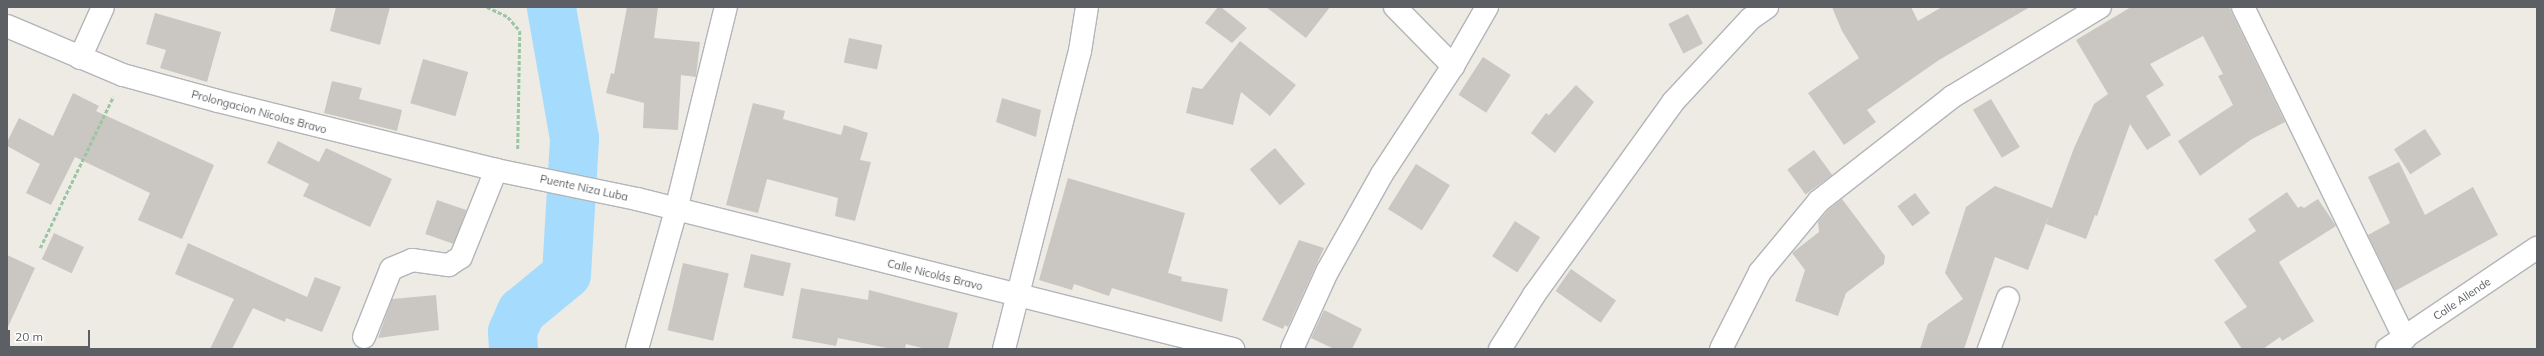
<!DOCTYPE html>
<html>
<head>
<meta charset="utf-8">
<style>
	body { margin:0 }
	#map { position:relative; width:2544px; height:356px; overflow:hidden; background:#eeebe4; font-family:Mulish,sans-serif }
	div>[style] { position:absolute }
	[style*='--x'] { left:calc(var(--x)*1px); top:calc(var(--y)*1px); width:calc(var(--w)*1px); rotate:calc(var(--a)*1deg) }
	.river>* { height:49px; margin:-24.5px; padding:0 24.5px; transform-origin:24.5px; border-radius:24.5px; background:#a5dcfd }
	.building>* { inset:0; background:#cac6c1; transform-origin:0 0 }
	.path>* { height:2.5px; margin-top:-1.25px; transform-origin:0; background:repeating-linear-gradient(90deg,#9ac6a4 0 4px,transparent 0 6px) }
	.roads { filter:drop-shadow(1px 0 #b2b5b9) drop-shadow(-1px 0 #b2b5b9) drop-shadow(0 1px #b2b5b9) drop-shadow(0 -1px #b2b5b9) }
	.minor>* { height:22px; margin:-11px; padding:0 11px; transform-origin:11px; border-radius:11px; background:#fff }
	span { translate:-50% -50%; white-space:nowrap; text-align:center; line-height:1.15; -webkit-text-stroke:3px #fff; paint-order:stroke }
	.street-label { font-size:11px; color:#5c6064 }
	.frame { position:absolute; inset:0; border:8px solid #5c6064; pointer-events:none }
	.scale { position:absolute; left:8px; top:330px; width:82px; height:18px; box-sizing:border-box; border:2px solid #5c6064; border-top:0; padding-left:5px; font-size:12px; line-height:14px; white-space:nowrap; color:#5c6064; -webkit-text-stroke:3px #fff; paint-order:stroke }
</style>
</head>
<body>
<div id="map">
	<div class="river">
		<i style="--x:513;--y:349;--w:18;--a:-93"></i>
		<i style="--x:512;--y:331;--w:22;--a:-66"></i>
		<i style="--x:521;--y:311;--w:58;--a:-39.4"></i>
		<i style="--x:566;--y:274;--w:136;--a:-86.6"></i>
		<i style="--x:574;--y:138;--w:133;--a:-100"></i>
	</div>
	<div class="building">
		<i style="clip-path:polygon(336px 7px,390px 7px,380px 45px,330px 31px)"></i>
		<i style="clip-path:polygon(627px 7px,658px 7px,654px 38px,700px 42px,696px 77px,681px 75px,678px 130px,643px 128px,644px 103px,606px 93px,611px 73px,614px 74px)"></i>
		<i style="clip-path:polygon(1218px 7px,1221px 7px,1247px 28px,1232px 43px,1205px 23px)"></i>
		<i style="clip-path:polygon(1266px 7px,1330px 7px,1306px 38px)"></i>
		<i style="clip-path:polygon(1832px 7px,1911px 7px,1918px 21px,1942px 7px,2030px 7px,1939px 60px,1867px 110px,1876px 122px,1844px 145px,1808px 93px,1859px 58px,1842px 31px)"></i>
		<i style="clip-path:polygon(2131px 7px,2229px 7px,2285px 122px,2252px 139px,2200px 176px,2178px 141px,2233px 105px,2218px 76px,2223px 74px,2203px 36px,2150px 64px,2164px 85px,2146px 96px,2171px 135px,2147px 150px,2130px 124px,2097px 216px,2095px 215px,2086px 239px,2046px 224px,2051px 210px,2028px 270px,1995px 257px,1964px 349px,1920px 349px,1928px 324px,1963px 299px,1945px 273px,1966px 207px,1995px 186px,2052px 208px,2074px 148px,2094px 104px,2108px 94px,2076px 40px)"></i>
		<i style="clip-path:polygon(155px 13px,221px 32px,207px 82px,160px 68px,166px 50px,146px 44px)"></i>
		<i style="left:1688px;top:14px;width:33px;height:22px;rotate:63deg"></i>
		<i style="left:849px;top:38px;width:34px;height:25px;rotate:12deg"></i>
		<i style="clip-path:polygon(1240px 41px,1296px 85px,1270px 116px,1241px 92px,1233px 125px,1186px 113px,1192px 87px,1202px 89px)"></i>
		<i style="left:1483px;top:57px;width:33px;height:45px;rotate:33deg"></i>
		<i style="left:423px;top:59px;width:47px;height:46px;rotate:16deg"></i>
		<i style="clip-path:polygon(332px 81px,362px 88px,359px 99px,402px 110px,397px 131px,324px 113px)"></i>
		<i style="clip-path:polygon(1576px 85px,1594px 102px,1555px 153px,1531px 133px,1546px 113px,1549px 115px)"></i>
		<i style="clip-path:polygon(73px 93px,99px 106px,96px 111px,214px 165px,182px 239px,138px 220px,150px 193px,75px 157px,51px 205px,26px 193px,40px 164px,7px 146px,7px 142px,19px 118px,53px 136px)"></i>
		<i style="clip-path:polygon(1002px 98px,1041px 110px,1036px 137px,996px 122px)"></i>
		<i style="left:1991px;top:99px;width:56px;height:21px;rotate:59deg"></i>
		<i style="clip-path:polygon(753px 103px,785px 111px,783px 119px,841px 135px,844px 125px,868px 133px,860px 160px,871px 162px,855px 221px,835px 216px,838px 198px,767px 179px,758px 213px,726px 205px)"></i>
		<i style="left:2425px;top:129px;width:30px;height:37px;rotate:57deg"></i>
		<i style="clip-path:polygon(278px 141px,319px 162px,326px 148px,392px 179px,370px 227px,303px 196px,309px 184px,267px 163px)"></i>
		<i style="left:1275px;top:148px;width:47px;height:33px;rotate:50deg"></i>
		<i style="left:1814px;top:150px;width:31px;height:33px;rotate:54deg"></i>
		<i style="clip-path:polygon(2399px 162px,2425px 215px,2473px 187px,2498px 235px,2395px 291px,2368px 235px,2390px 223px,2368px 177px)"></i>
		<i style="left:1416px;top:164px;width:40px;height:53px;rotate:32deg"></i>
		<i style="clip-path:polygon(1068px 178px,1185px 213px,1168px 273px,1182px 277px,1181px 281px,1228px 289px,1222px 322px,1112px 288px,1109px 296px,1074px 284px,1072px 290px,1039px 280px)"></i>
		<i style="clip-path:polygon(2287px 192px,2298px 208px,2301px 206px,2304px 208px,2318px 199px,2336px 226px,2279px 262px,2314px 321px,2282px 341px,2280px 337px,2263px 349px,2242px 349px,2224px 322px,2247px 307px,2214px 260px,2256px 231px,2248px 219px)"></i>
		<i style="left:1915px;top:193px;width:25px;height:22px;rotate:53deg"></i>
		<i style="clip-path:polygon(1842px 199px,1885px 256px,1884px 264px,1846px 293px,1838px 316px,1795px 301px,1805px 270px,1792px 253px,1819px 232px,1818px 222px,1828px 210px)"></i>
		<i style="left:437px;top:200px;width:31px;height:36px;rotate:19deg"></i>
		<i style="left:1515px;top:221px;width:30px;height:42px;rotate:33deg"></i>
		<i style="left:54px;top:233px;width:33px;height:29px;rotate:25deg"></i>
		<i style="clip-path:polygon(1299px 240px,1324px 248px,1288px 327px,1285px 325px,1283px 329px,1262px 320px)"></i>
		<i style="clip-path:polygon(188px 243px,307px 297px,315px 277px,341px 287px,322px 332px,286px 318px,285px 322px,253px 308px,232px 349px,210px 349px,234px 299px,175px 274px)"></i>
		<i style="left:751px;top:254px;width:41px;height:34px;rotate:13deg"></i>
		<i style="clip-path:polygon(7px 255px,35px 268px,7px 329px)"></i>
		<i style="left:683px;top:263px;width:47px;height:69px;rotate:13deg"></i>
		<i style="left:1571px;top:269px;width:55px;height:27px;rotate:35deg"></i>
		<i style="clip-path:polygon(801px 288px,868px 300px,869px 290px,958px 313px,948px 349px,926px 349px,906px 344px,905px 349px,892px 349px,838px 338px,836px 346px,792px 338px)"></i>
		<i style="clip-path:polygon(436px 295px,439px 330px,378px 338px,392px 299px)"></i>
		<i style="clip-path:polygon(1324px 310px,1362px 329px,1352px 349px,1334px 349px,1311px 338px)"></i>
	</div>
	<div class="path">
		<i style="--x:487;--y:7;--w:23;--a:25"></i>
		<i style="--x:508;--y:17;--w:18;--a:49"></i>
		<i style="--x:520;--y:31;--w:118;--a:91"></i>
		<i style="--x:40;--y:248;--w:168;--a:-64.2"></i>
	</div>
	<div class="roads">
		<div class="minor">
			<i style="--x:1395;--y:7;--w:83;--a:45.5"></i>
			<i style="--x:2243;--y:7;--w:369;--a:64"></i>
			<i style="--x:7;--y:26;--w:126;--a:22.9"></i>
			<i style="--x:123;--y:75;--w:98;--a:15.3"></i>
			<i style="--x:218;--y:101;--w:286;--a:13.9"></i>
			<i style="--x:496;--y:170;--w:144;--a:11.6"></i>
			<i style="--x:637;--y:199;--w:615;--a:14.13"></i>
			<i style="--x:80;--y:58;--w:56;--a:-65.7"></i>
			<i style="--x:364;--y:337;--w:73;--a:-68.3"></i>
			<i style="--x:391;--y:269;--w:23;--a:-23"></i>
			<i style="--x:412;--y:260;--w:37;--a:8"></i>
			<i style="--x:449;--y:265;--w:14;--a:-34"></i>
			<i style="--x:461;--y:257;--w:94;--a:-68.1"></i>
			<i style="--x:637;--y:349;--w:144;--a:-74.3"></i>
			<i style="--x:676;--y:210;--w:209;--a:-76.2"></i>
			<i style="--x:1004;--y:349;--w:308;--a:-75.7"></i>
			<i style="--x:1080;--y:51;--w:45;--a:-81"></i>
			<i style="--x:1292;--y:349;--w:85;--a:-65.6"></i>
			<i style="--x:1327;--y:272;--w:112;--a:-60.7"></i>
			<i style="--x:1382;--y:174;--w:129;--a:-56.7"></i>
			<i style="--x:1453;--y:66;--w:68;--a:-60"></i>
			<i style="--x:1500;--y:349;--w:64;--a:-57.8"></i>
			<i style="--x:1534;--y:295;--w:238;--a:-54.2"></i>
			<i style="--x:1673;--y:102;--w:113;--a:-47.1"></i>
			<i style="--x:1750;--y:19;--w:21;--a:-35"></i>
			<i style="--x:1721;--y:349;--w:86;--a:-63.1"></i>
			<i style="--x:1760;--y:272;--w:92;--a:-50.3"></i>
			<i style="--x:1819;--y:201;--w:169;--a:-38"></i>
			<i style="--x:1952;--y:97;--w:173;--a:-31.3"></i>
			<i style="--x:1989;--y:349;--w:54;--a:-69.6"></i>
			<i style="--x:2387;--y:349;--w:181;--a:-34"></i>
		</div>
	</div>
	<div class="street-label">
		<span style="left:259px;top:112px;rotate:15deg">Prolongacion Nicolas Bravo</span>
		<span style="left:584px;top:188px;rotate:12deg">Puente Niza Luba</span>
		<span style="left:935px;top:275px;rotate:14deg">Calle Nicolás Bravo</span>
		<span style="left:2462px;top:299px;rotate:-34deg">Calle Allende</span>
	</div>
	<div class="frame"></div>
	<div class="scale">20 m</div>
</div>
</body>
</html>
